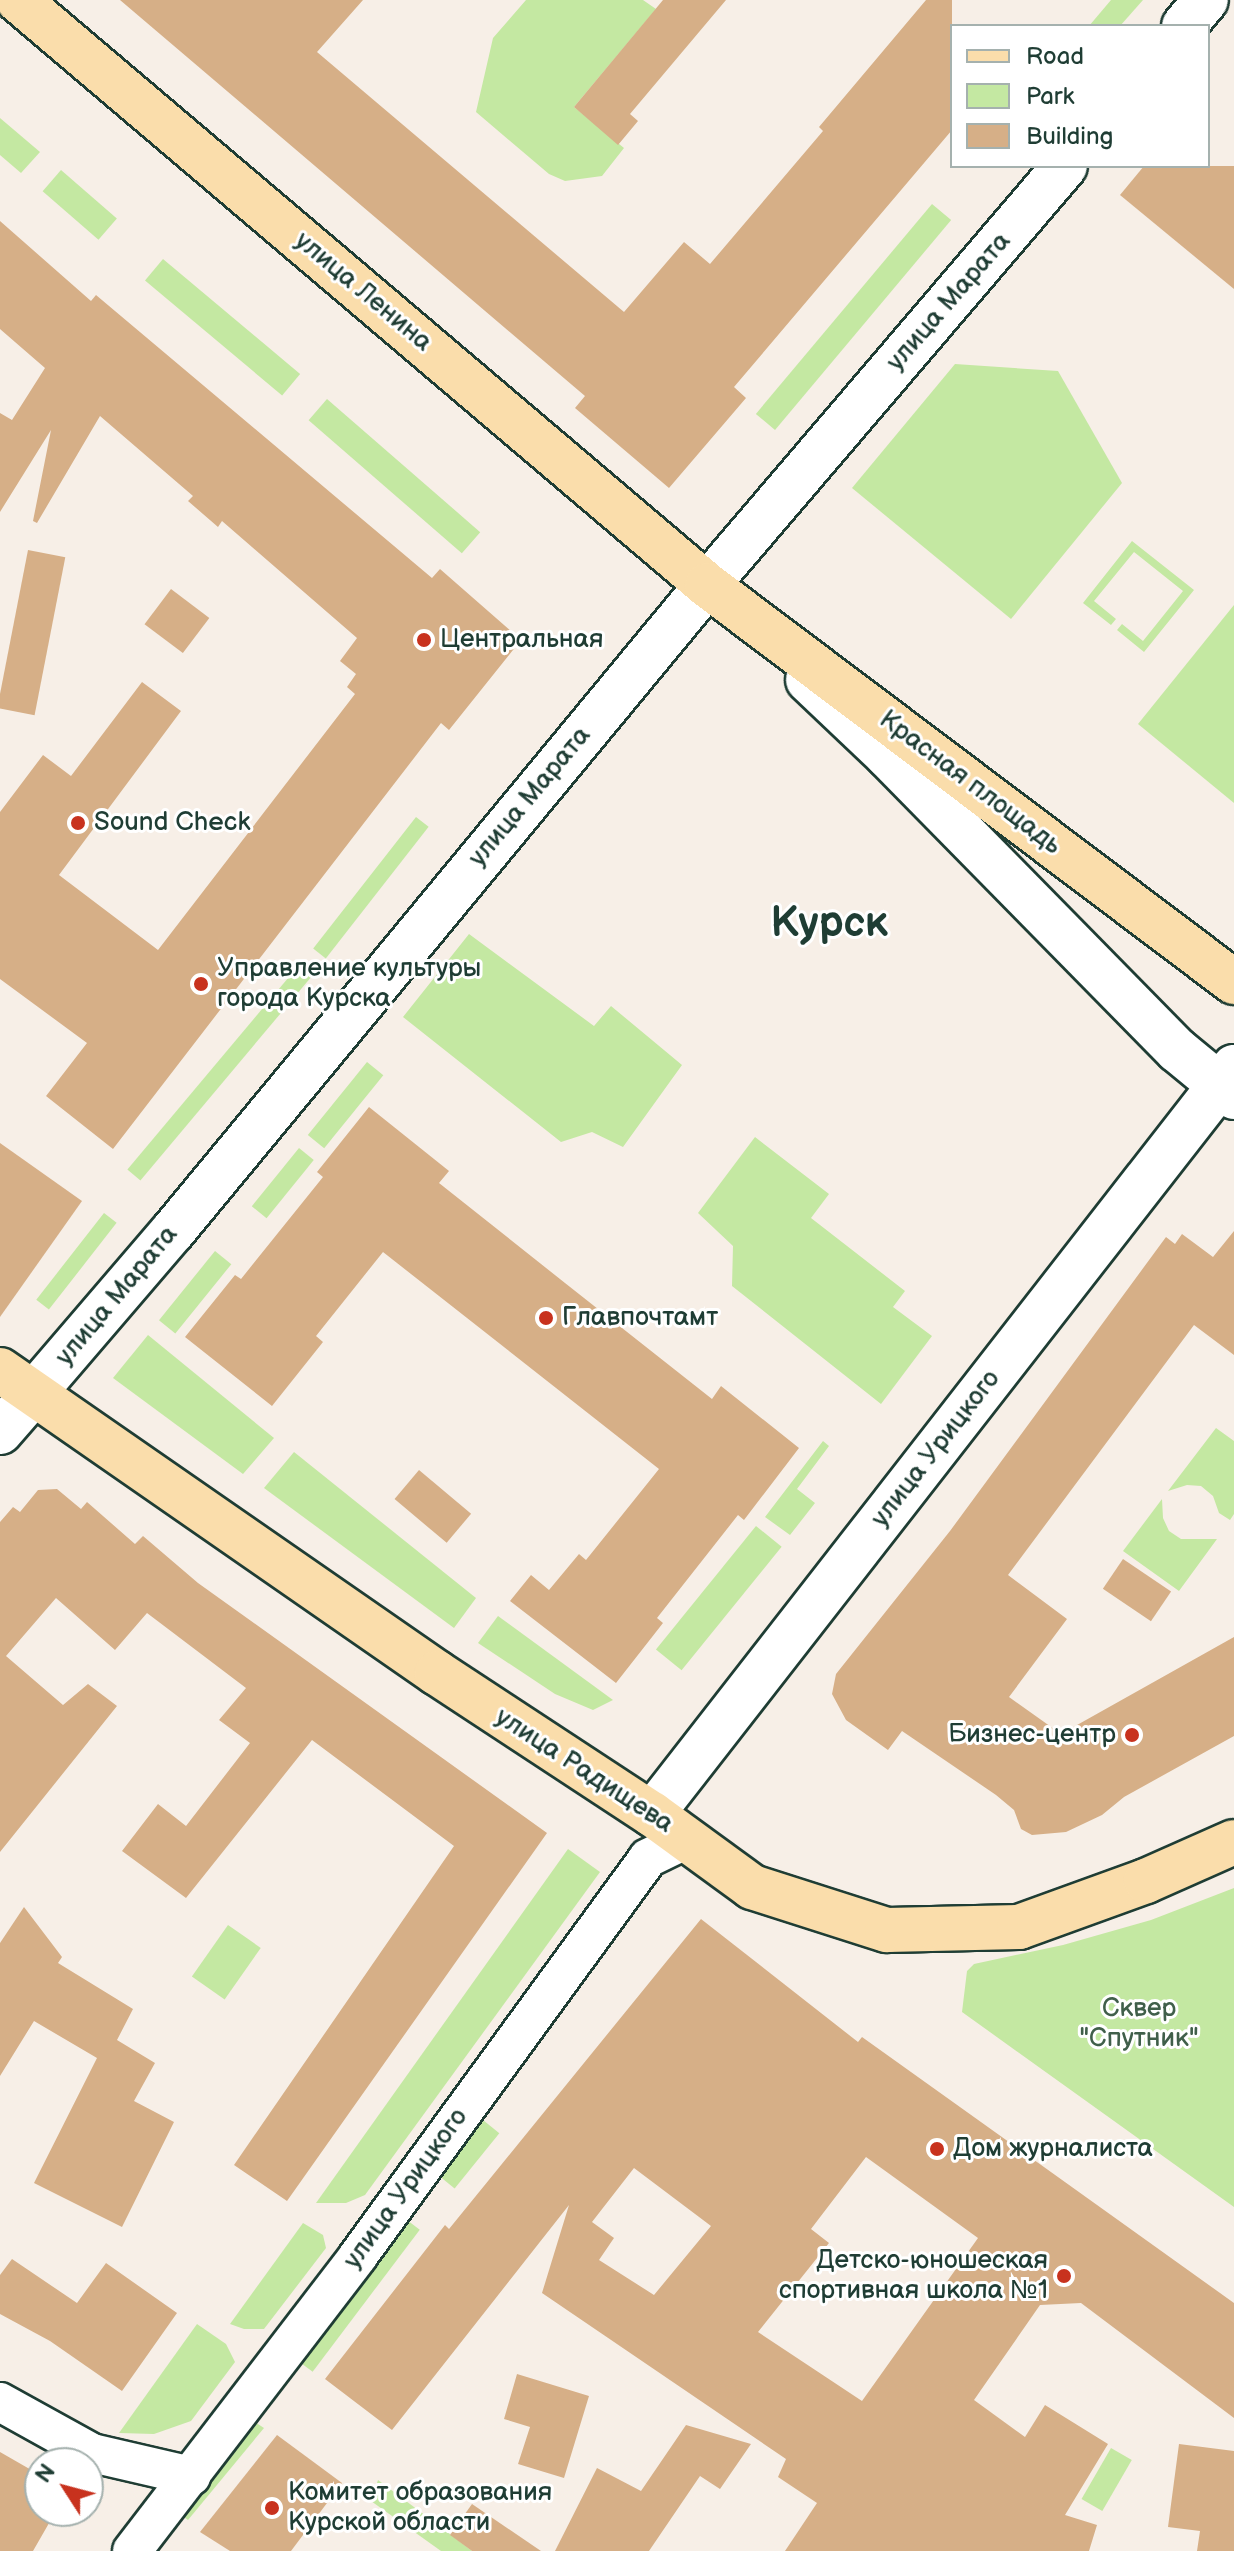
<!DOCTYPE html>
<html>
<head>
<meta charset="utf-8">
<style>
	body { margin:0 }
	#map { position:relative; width:1234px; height:2551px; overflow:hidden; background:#f7efe7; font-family:"Balsamiq Sans",sans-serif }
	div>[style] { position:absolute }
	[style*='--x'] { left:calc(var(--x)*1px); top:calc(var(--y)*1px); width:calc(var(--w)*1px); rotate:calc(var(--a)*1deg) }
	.green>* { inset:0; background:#c4e8a2; transform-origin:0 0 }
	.building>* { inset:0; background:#d6af87; transform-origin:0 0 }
	.roads { filter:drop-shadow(2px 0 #1f3d34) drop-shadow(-2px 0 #1f3d34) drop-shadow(0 2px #1f3d34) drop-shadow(0 -2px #1f3d34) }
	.minor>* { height:38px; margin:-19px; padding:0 19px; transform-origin:19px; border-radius:19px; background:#fff }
	.tertiary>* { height:44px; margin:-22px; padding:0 22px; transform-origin:22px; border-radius:22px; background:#fff }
	.secondary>* { height:44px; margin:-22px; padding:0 22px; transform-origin:22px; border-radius:22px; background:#fff }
	.primary>* { height:44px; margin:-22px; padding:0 22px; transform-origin:22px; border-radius:22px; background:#faddab }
	.dots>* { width:22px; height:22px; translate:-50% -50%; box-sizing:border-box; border:4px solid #fff; border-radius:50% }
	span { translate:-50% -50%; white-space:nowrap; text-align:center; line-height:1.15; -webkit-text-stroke:6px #fff; paint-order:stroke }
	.street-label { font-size:26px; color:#1f3d34 }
	.poi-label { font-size:26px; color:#1f3d34 }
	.left { translate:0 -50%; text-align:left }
	.right { translate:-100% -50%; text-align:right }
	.park-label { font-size:26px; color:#405f4a }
	.town-label { font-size:42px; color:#1f3d34; font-weight:700 }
	.legend { position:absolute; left:950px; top:24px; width:260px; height:144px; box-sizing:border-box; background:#fff; border:2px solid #a5b1ae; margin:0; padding:10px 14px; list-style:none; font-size:24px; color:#1f3d34 }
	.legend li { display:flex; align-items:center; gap:16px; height:40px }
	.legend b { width:40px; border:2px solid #a5b1ae }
	.north { position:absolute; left:24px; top:2447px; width:80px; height:80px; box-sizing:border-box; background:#fff; border:2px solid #a5b1ae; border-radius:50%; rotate:306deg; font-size:22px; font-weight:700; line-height:32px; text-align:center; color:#1f3d34 }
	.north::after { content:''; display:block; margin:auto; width:28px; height:36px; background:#c8321e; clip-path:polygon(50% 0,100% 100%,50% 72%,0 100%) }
</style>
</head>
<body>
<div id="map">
	<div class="green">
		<i style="clip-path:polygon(526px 0,643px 0,656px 9px,574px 107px,624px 148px,602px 176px,565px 181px,549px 174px,476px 112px,493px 38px)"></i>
		<i style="clip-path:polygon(1111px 0,1143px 0,1120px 26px,1089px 26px)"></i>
		<i style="clip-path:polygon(0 118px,40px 152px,21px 173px,0 155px)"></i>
		<i style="left:61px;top:170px;width:74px;height:28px;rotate:41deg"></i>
		<i style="left:932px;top:204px;width:25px;height:274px;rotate:40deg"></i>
		<i style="left:163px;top:259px;width:179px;height:28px;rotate:40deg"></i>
		<i style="clip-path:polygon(955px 364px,1058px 371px,1122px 483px,1011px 619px,852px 488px)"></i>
		<i style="left:327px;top:399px;width:203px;height:28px;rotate:41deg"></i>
		<i style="clip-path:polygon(1132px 541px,1194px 590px,1144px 652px,1117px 630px,1122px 624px,1143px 641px,1183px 591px,1134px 552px,1094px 601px,1116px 619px,1111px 625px,1083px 603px)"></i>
		<i style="clip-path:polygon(1234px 605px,1234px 803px,1138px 724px)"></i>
		<i style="left:416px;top:817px;width:16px;height:167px;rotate:38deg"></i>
		<i style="clip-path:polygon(469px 934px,594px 1026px,611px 1006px,682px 1065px,623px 1147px,592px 1132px,561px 1142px,403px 1017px)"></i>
		<i style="left:299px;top:965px;width:17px;height:267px;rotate:40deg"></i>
		<i style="left:367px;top:1062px;width:21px;height:94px;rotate:39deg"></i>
		<i style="clip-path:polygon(755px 1137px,829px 1194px,811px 1218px,905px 1291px,893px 1307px,932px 1336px,881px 1404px,732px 1286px,733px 1246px,698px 1213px)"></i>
		<i style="left:299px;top:1148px;width:19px;height:75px;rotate:39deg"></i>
		<i style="left:104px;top:1213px;width:16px;height:110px;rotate:38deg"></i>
		<i style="left:215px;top:1251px;width:21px;height:89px;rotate:39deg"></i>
		<i style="clip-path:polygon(148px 1335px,274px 1438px,243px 1474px,113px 1378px)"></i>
		<i style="clip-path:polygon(1216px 1428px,1234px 1441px,1234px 1514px,1230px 1520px,1219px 1513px,1213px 1496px,1201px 1486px,1187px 1485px,1168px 1491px)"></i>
		<i style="clip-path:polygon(823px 1441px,829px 1446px,797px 1489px,815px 1503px,790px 1535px,765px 1517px)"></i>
		<i style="clip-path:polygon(294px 1452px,476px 1598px,454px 1628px,264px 1488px)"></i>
		<i style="clip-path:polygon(1162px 1499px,1163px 1518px,1169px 1531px,1181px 1539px,1217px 1539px,1179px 1591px,1123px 1551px)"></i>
		<i style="left:756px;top:1526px;width:33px;height:159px;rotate:39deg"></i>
		<i style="clip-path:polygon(498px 1616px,613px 1700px,593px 1710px,555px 1694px,478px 1643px)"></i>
		<i style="clip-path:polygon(568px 1849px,600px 1872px,365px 2195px,346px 2203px,316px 2203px)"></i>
		<i style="clip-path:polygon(1234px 1888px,1234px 2207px,962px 2012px,967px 1971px,974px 1964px,1063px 1945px,1151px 1920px)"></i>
		<i style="left:228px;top:1925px;width:40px;height:63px;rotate:35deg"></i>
		<i style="left:483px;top:2120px;width:21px;height:71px;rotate:39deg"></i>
		<i style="left:403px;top:2217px;width:21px;height:178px;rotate:37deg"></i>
		<i style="clip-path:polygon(303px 2223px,323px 2235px,326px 2248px,264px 2329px,244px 2329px,230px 2324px)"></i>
		<i style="clip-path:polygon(197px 2324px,226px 2344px,235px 2362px,191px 2421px,154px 2434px,119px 2433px)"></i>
		<i style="clip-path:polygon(247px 2417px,264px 2428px,188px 2520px,174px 2510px)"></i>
		<i style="left:1111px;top:2448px;width:24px;height:59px;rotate:30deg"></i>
		<i style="clip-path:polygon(378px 2480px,430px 2519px,472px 2551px,441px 2551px,371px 2501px)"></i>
	</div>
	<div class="building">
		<i style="clip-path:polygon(120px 0,363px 0,317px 52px,624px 312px,684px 242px,710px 264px,823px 131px,819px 127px,926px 0,952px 0,952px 130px,734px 387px,746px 398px,669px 488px,575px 408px,585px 396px)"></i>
		<i style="clip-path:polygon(663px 0,726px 0,630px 114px,638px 121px,618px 145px,574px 107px)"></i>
		<i style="clip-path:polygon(1144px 166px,1234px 166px,1234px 289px,1120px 195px)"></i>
		<i style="clip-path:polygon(0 221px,91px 301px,96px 295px,432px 578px,440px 569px,521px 640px,449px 730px,441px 723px,113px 1149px,46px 1096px,87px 1043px,0 979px,0 812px,43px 755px,71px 776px,142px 682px,181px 711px,59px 875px,158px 950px,355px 694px,347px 687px,356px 674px,340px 661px,357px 638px,222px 521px,218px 527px,188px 501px,193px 496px,100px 416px,37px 523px,33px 521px,51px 430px,0 512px,0 413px,12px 420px,45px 368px,0 329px)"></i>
		<i style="left:28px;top:550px;width:38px;height:161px;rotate:11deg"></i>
		<i style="left:171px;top:589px;width:48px;height:44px;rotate:37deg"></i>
		<i style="clip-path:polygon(369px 1107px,449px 1171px,439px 1183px,565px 1283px,712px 1399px,721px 1386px,799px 1448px,744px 1520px,738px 1515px,657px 1618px,663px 1623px,616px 1683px,510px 1601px,531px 1575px,549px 1590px,579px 1554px,586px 1560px,659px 1469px,383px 1252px,316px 1336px,323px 1342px,272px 1406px,185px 1337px,235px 1275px,241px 1279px,323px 1177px,317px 1172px)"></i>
		<i style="clip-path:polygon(0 1143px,82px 1201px,0 1317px)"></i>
		<i style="clip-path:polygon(1234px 1231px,1234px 1355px,1194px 1325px,1008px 1575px,1067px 1619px,1009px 1697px,1061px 1734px,1234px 1637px,1234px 1736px,1124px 1797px,1102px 1815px,1066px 1832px,1032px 1835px,1021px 1829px,1014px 1810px,996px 1795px,902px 1731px,888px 1750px,846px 1720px,832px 1694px,836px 1674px,950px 1531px,1166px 1237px,1175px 1244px,1182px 1234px,1213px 1257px)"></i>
		<i style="left:419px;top:1470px;width:68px;height:38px;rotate:40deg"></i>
		<i style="clip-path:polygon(57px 1489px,81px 1509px,87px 1502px,135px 1544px,143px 1536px,198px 1583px,547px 1833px,287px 2201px,234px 2165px,454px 1846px,312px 1740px,186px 1898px,122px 1851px,158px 1804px,186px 1826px,250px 1743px,219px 1720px,246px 1688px,147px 1613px,115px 1650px,56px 1598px,6px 1656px,63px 1705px,88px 1684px,117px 1706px,0 1852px,0 1522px,13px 1507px,20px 1512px,38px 1490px)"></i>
		<i style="left:1123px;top:1559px;width:58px;height:36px;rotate:34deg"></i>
		<i style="clip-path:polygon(24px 1907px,62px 1957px,58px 1963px,133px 2009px,117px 2040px,155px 2063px,134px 2101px,174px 2122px,122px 2227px,34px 2183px,97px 2058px,34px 2021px,0 2076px,0 1943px)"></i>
		<i style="clip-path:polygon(evenodd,701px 1919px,858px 2042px,862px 2037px,1234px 2303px,1234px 2418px,1081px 2303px,1040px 2305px,974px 2400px,1025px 2437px,1045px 2405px,1108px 2444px,1065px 2515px,1097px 2525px,1089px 2551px,785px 2551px,817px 2503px,778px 2477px,786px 2459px,542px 2293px,569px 2205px,392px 2430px,325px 2379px,445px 2225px,449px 2229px,701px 1919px,866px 2157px,978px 2238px,862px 2401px,758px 2332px,829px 2243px,811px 2229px,866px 2157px,701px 1919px,634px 2168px,711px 2226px,654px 2295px,599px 2260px,614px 2238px,592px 2222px,634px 2168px)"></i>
		<i style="clip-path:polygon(12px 2259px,77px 2303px,106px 2263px,177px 2313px,122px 2391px,50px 2341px,0 2314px,0 2275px)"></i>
		<i style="clip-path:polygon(517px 2374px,589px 2396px,564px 2478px,518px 2464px,530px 2427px,504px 2419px)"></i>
		<i style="clip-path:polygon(686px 2425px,751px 2444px,720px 2489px,700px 2476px,649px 2551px,555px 2551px,597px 2468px,641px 2491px)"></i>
		<i style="clip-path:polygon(277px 2435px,342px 2483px,291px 2551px,230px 2551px,200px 2532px)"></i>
		<i style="clip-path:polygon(1179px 2444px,1234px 2451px,1234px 2551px,1197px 2551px,1200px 2531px,1168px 2527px)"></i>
		<i style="clip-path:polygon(0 2452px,40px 2475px,40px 2511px,56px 2511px,33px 2551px,0 2551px)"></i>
		<i style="clip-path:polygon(472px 2504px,541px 2551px,472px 2551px,450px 2535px)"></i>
	</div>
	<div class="roads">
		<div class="minor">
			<i style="--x:0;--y:2402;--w:105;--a:29"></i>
			<i style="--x:92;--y:2453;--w:102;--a:13.1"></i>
			<i style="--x:132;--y:2551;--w:372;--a:-52.5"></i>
			<i style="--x:358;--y:2256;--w:492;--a:-53.9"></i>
			<i style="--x:648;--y:1858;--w:43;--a:-26"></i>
		</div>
		<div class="tertiary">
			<i style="--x:1184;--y:26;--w:34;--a:-50"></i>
			<i style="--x:34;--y:1393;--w:213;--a:-49.4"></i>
			<i style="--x:173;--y:1231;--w:838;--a:-50.42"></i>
			<i style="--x:707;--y:585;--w:551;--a:-49.49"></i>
		</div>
		<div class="secondary">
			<i style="--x:808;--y:680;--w:110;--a:43.5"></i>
			<i style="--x:888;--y:756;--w:412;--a:45.5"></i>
			<i style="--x:1177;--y:1050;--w:74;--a:39.5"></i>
			<i style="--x:0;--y:1432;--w:52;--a:-48.9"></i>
			<i style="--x:652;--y:1814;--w:947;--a:-52.08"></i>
		</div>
		<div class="primary">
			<i style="--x:18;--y:0;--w:904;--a:40.33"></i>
			<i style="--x:707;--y:585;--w:660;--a:36.99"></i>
			<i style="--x:0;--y:1370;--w:532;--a:34.74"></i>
			<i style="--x:437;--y:1673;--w:257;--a:33.3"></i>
			<i style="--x:652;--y:1814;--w:124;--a:36.1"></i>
			<i style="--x:752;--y:1887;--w:142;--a:17.7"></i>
			<i style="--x:887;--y:1930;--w:132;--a:-1.3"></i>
			<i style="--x:1019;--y:1927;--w:135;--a:-19.9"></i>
			<i style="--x:1146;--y:1881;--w:96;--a:-23.9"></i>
		</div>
	</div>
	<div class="dots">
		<i style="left:424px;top:640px;background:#c8321e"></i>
		<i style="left:78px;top:823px;background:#c8321e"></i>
		<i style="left:201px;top:984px;background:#c8321e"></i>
		<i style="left:546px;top:1318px;background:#c8321e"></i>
		<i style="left:1132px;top:1735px;background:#c8321e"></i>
		<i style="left:937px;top:2149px;background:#c8321e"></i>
		<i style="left:1064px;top:2276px;background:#c8321e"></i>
		<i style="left:272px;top:2508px;background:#c8321e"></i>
	</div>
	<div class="street-label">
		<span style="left:363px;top:292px;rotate:40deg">улица Ленина</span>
		<span style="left:949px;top:302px;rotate:-49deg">улица Марата</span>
		<span style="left:970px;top:783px;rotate:37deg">Красная площадь</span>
		<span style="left:530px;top:797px;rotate:-50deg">улица Марата</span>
		<span style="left:117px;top:1296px;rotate:-50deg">улица Марата</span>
		<span style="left:936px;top:1449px;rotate:-52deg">улица Урицкого</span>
		<span style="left:584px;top:1771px;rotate:33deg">улица Радищева</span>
		<span style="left:406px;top:2189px;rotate:-54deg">улица Урицкого</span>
	</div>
	<div class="poi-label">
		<span class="left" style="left:440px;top:640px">Центральная</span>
		<span class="left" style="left:94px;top:823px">Sound Check</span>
		<span class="left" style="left:217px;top:984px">Управление культуры<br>города Курска</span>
		<span class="left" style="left:562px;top:1318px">Главпочтамт</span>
		<span class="right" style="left:1116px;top:1735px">Бизнес-центр</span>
		<span class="left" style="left:953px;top:2149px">Дом журналиста</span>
		<span class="right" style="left:1048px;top:2276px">Детско-юношеская<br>спортивная школа №1</span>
		<span class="left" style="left:288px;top:2508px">Комитет образования<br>Курской области</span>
	</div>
	<div class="park-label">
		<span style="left:1139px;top:2024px">Сквер<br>"Спутник"</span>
	</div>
	<div class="town-label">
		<span style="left:829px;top:924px">Курск</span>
	</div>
	<ul class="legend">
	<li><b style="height:10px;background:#faddab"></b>Road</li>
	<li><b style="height:22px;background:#c4e8a2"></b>Park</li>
	<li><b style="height:22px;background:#d6af87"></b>Building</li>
	</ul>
	<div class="north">N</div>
</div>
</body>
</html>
